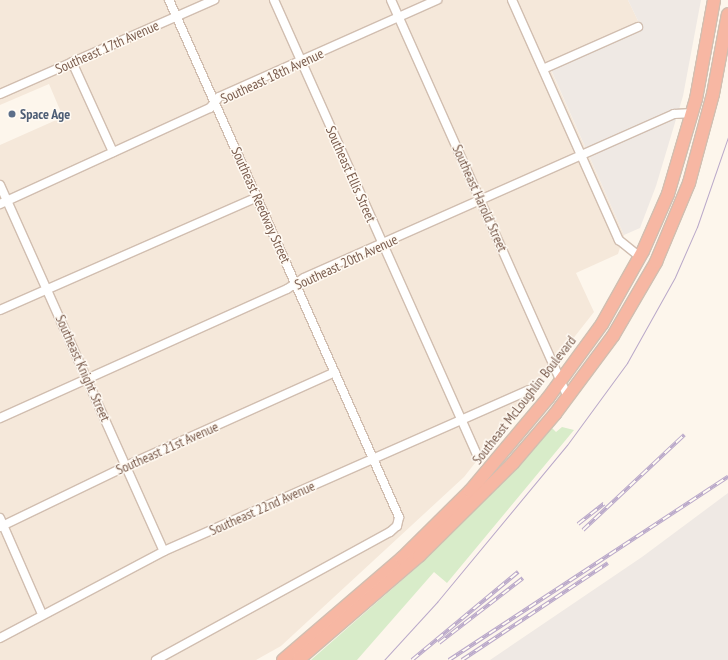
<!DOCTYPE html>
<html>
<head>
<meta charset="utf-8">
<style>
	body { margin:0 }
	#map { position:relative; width:728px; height:660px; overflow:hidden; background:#fdf6ec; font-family:"PT Sans Narrow",sans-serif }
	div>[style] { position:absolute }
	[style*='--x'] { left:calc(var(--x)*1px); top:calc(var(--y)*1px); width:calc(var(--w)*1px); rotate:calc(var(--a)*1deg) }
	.residential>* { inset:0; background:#f5e8da }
	.industrial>* { inset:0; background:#efe9e4 }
	.green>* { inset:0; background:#d8ecc9 }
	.roads { filter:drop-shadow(1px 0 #d1beb0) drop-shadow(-1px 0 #d1beb0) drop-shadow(0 1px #d1beb0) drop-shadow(0 -1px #d1beb0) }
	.minor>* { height:8px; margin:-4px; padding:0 4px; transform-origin:4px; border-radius:4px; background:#fff }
	.highway>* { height:12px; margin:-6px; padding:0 6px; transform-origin:6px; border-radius:6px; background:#f7b7a3 }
	.tram>* { height:1px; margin:-0.5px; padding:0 0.5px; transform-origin:0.5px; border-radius:0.5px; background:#b9a8c9 }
	.rail>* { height:4px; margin-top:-2px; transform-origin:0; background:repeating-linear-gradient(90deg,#fffaf3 0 8px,#b9a8c9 0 16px); box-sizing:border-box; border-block:1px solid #b9a8c9 }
	.dots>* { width:11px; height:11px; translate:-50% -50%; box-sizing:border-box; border:2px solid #fffaf3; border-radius:50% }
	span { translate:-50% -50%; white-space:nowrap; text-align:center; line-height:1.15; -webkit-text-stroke:3px #fffaf3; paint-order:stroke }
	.street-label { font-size:14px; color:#7a5c4d }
	.service-label { font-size:14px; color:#4e5e75; font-weight:700 }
	.left { translate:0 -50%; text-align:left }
</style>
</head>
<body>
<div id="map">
	<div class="residential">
		<i style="clip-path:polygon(0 0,628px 0,640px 25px,549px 66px,624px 235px,618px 254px,576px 273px,594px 312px,464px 477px,281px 646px,256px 660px,0 660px,0 145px,63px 117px,49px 84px,0 105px)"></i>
	</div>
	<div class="industrial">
		<i style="clip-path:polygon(628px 0,701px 0,683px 96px,656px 186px,640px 228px,624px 235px,549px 65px,640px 25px)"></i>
		<i style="clip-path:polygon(728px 493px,728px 660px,490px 660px,642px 557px)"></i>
	</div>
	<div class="green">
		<i style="clip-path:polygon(562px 427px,574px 430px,447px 583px,434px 572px,357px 660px,311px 660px,417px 567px,514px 472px,552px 428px,556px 432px)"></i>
	</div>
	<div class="roads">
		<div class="minor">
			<i style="--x:274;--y:0;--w:500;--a:65.94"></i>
			<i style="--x:391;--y:0;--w:435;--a:66"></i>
			<i style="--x:512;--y:0;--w:263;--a:66"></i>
			<i style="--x:619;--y:240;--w:27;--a:39"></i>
			<i style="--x:72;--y:62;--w:99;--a:65.5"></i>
			<i style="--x:543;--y:69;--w:104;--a:-23.9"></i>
			<i style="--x:0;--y:94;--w:234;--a:-23.7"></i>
			<i style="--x:0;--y:185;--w:401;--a:65.9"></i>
			<i style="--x:0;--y:204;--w:231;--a:-24.6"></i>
			<i style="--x:210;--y:108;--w:14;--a:-51"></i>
			<i style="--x:219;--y:97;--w:239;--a:-24"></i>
			<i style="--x:0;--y:310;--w:281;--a:-23.7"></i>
			<i style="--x:0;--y:418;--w:315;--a:-24.2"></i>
			<i style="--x:287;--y:289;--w:20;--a:-33"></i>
			<i style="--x:304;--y:278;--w:405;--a:-23.9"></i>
			<i style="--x:674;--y:114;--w:19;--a:-3"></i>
			<i style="--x:0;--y:518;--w:105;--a:66.4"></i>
			<i style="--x:0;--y:527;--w:140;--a:-25.8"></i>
			<i style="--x:126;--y:466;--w:229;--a:-24.2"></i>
			<i style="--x:0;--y:638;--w:186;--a:-27.9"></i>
			<i style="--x:164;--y:551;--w:399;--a:-23.8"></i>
			<i style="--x:156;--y:660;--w:267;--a:-28.7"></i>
			<i style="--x:390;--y:532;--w:9;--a:-41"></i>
			<i style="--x:397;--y:526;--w:9;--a:-77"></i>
			<i style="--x:399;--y:517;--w:566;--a:-113.98"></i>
		</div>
		<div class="highway">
			<i style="--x:283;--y:660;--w:157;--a:-40.6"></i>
			<i style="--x:402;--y:558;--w:95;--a:-44.6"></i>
			<i style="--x:470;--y:491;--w:121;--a:-50"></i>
			<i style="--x:548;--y:398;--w:92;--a:-53.9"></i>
			<i style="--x:602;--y:324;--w:84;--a:-60.7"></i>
			<i style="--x:643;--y:251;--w:62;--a:-66.3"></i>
			<i style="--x:668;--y:194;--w:99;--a:-73.6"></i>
			<i style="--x:696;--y:99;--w:101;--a:-79.7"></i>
			<i style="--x:298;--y:660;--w:160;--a:-40.7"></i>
			<i style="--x:419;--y:556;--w:132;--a:-44.7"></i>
			<i style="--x:513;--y:463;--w:65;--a:-49.4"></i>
			<i style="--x:555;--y:414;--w:97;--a:-53.4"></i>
			<i style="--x:613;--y:336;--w:86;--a:-59.8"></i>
			<i style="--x:656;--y:262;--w:86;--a:-67.3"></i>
			<i style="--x:689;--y:183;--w:92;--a:-74.9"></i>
			<i style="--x:713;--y:94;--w:81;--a:-79.4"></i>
		</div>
	</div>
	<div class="tram">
		<i style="--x:384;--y:660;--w:79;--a:-47.6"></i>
		<i style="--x:437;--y:602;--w:204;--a:-50.4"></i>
		<i style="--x:567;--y:445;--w:102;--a:-53.8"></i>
		<i style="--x:627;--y:363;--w:98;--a:-60.8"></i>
		<i style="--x:675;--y:277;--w:55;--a:-66.3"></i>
		<i style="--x:697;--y:227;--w:95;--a:-71"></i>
	</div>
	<div class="rail">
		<i style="--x:578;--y:524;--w:33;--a:-38"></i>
		<i style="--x:583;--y:530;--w:139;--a:-43.2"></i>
		<i style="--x:439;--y:643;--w:106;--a:-37.7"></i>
		<i style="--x:412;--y:660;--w:138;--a:-39.7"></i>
		<i style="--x:449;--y:660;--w:334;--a:-33.3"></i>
		<i style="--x:462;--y:660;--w:175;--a:-33.6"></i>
	</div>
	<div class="dots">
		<i style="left:12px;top:114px;background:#5c6f8a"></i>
	</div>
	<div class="street-label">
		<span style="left:107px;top:47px;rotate:-24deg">Southeast 17th Avenue</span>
		<span style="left:272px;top:76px;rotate:-25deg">Southeast 18th Avenue</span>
		<span style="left:351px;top:174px;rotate:66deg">Southeast Ellis Street</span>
		<span style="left:480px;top:198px;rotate:66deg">Southeast Harold Street</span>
		<span style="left:261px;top:205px;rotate:66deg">Southeast Reedway Street</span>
		<span style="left:346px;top:262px;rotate:-25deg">Southeast 20th Avenue</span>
		<span style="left:83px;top:368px;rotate:66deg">Southeast Knight Street</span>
		<span style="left:524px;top:400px;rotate:-52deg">Southeast McLoughlin Boulevard</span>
		<span style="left:167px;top:448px;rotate:-24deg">Southeast 21st Avenue</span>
		<span style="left:262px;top:508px;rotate:-24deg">Southeast 22nd Avenue</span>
	</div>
	<div class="service-label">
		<span class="left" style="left:20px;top:114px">Space Age</span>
	</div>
</div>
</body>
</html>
